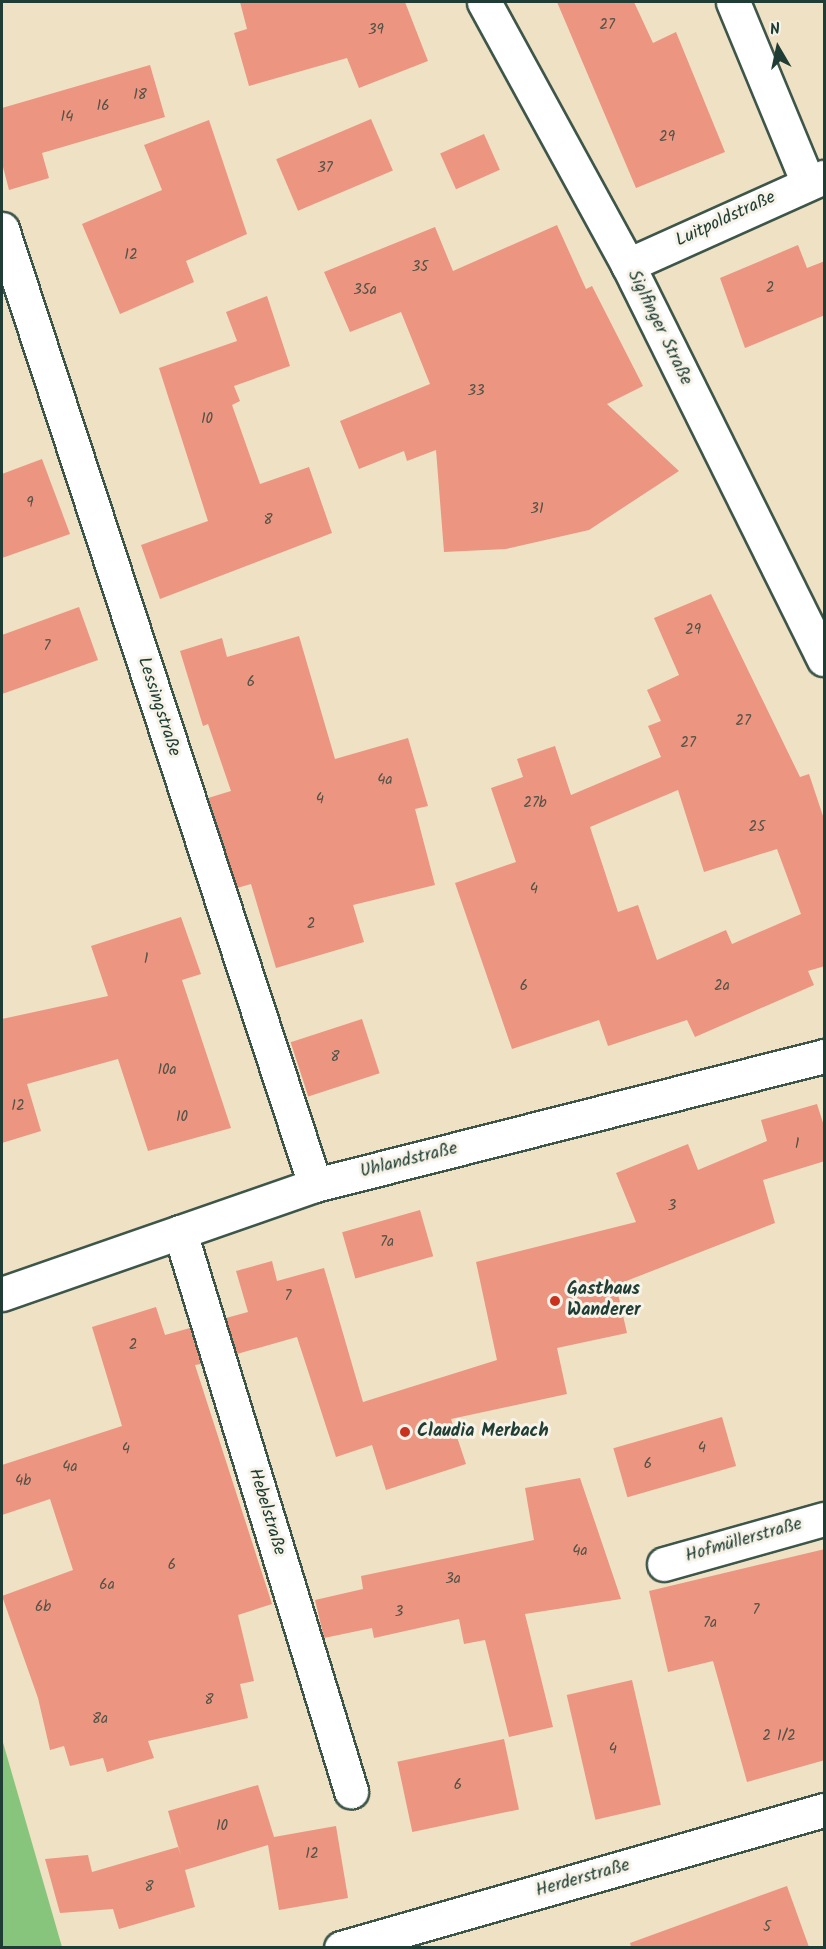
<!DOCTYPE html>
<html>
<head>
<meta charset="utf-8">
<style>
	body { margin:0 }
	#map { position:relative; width:826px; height:1949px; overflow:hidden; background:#efe1c4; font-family:Kalam,sans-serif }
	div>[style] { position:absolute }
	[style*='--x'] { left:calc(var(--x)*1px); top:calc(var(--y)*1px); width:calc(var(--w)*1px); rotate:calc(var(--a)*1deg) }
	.green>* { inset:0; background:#88c57c }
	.building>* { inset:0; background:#ec9580; transform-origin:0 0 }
	.roads { filter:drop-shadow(2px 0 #3e564a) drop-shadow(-2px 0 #3e564a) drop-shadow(0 2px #3e564a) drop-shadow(0 -2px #3e564a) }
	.street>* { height:33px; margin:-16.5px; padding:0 16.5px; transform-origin:16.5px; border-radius:16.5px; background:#fff }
	.dots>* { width:16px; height:16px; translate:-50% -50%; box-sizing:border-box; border:3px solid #f7f3e8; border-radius:50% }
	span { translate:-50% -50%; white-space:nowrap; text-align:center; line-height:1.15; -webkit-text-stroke:6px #f7f3e8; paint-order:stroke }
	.number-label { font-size:15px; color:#525347 }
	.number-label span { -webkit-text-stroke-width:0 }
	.street-label { font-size:18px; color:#1f3d34 }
	.poi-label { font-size:18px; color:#1f3d34; font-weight:700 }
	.left { translate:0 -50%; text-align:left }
	.frame { position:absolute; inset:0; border:3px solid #1f3d34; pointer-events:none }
	.north { position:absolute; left:748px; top:18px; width:60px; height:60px; -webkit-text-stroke:4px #f7f3e8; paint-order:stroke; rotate:351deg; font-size:16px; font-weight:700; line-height:24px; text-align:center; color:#1f3d34 }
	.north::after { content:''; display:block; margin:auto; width:21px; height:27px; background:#1f3d34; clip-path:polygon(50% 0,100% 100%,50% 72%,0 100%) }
</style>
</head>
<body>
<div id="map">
	<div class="green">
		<i style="clip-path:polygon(2px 1739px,62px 1947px,2px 1947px)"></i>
	</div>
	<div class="building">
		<i style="clip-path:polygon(240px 2px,405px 2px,428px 61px,359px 88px,347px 58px,249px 86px,234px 33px,247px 29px)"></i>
		<i style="clip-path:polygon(557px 2px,634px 2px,653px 43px,676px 32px,725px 152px,636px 188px)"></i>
		<i style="clip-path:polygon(150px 65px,165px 117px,42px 153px,49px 178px,9px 190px,2px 163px,2px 108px)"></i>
		<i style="left:371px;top:119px;width:56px;height:103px;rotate:67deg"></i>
		<i style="clip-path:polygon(209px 120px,247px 234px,186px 261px,194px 282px,120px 314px,82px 224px,162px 190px,144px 145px)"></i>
		<i style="left:484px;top:134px;width:39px;height:48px;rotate:66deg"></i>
		<i style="clip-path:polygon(557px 225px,586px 289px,592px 286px,643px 386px,607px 404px,679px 471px,589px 530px,506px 549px,444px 552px,436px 450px,407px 461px,404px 451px,359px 469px,340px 421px,430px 384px,401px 312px,350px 332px,324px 272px,435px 227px,453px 271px)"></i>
		<i style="clip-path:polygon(798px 245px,807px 268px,825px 261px,825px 315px,745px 348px,720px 278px)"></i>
		<i style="clip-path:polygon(267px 296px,290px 366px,234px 386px,240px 401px,232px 405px,260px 484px,309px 467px,332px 533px,160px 599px,141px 545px,208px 521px,159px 368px,237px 341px,226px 312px)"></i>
		<i style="clip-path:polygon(42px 459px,70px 534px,2px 558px,2px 474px)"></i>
		<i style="clip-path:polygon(evenodd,711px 594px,800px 777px,809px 774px,825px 822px,825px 966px,808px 971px,814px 985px,695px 1037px,687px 1020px,608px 1046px,599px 1020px,512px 1049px,455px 883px,516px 862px,491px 788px,523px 777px,517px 759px,555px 746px,571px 795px,661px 757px,648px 726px,661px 721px,647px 690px,679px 675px,654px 618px,711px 594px,678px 790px,704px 872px,777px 849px,801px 914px,732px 944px,726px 930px,657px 960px,638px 905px,618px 912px,590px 827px,678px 790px)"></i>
		<i style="clip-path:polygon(79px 607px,98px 660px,2px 694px,2px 635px)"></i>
		<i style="clip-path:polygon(299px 636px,335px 759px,408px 738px,428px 806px,415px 809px,435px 885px,353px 905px,364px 942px,276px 968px,251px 884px,237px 888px,208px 798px,231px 791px,208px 724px,203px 726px,180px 651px,222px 638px,227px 657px)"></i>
		<i style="clip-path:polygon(181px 917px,201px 974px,182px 980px,231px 1128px,148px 1151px,118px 1059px,27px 1084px,41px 1131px,2px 1143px,2px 1019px,108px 996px,91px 946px)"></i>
		<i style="left:362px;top:1019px;width:57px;height:75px;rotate:72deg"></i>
		<i style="clip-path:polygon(817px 1104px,825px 1129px,825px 1161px,763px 1180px,775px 1223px,616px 1285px,627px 1333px,557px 1348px,567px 1394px,451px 1419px,466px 1464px,386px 1490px,372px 1445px,336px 1457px,297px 1337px,237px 1354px,226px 1318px,248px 1312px,236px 1271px,272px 1261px,277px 1281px,324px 1268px,363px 1402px,497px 1360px,476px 1262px,636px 1222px,616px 1173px,688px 1144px,698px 1170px,767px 1141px,761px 1120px)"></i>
		<i style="left:420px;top:1210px;width:48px;height:81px;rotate:74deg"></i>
		<i style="clip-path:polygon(156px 1307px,165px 1335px,190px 1328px,201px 1364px,195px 1365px,272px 1604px,238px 1615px,254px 1681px,240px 1684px,248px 1718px,148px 1741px,154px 1758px,107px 1772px,103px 1758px,70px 1766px,64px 1746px,50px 1750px,38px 1698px,2px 1596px,73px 1570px,50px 1499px,2px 1515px,2px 1465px,122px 1426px,92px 1327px)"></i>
		<i style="left:722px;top:1417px;width:51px;height:113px;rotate:74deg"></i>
		<i style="clip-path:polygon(580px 1478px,621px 1599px,525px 1614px,553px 1727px,509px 1737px,485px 1640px,464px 1644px,459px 1619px,374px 1638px,372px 1628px,324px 1638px,315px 1600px,363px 1589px,361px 1576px,534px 1540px,525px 1488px)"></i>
		<i style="clip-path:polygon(825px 1549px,825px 1760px,747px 1782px,713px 1661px,668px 1672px,649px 1591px)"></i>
		<i style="left:632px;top:1680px;width:128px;height:67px;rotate:77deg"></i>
		<i style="left:504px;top:1739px;width:72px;height:109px;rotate:78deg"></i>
		<i style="clip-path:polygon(258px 1785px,274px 1837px,336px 1826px,348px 1898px,279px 1910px,268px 1845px,185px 1870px,195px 1907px,119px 1929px,113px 1909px,60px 1913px,45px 1859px,88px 1855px,92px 1872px,178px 1847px,181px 1856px,168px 1811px)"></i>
		<i style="clip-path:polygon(787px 1886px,809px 1947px,631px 1947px,630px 1943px)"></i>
	</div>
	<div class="roads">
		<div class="street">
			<i style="--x:484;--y:2;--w:300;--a:61.3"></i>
			<i style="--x:628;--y:265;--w:440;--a:63.6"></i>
			<i style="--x:733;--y:2;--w:196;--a:67.5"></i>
			<i style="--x:2;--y:229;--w:1006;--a:71.87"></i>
			<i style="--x:628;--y:265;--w:215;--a:-24.2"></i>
			<i style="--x:180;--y:1232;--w:585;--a:72.99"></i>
			<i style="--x:2;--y:1294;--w:331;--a:-19.2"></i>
			<i style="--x:315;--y:1185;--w:525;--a:-14.22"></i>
			<i style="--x:664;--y:1564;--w:166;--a:-15.7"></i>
			<i style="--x:341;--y:1948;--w:502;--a:-15.95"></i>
		</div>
	</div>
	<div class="dots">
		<i style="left:555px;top:1301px;background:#c8321e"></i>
		<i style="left:405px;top:1432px;background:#c8321e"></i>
	</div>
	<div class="number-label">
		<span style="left:607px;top:26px">27</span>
		<span style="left:376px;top:31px">39</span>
		<span style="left:140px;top:96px">18</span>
		<span style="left:103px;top:107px">16</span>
		<span style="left:67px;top:118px">14</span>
		<span style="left:667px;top:138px">29</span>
		<span style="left:325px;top:169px">37</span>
		<span style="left:131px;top:256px">12</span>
		<span style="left:420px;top:268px">35</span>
		<span style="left:770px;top:289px">2</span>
		<span style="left:365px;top:291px">35a</span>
		<span style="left:476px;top:392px">33</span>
		<span style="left:207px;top:420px">10</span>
		<span style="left:30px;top:504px">9</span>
		<span style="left:537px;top:510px">31</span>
		<span style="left:268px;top:521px">8</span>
		<span style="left:693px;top:631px">29</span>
		<span style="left:47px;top:647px">7</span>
		<span style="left:251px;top:683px">6</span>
		<span style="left:743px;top:722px">27</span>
		<span style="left:688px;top:744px">27</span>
		<span style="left:385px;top:781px">4a</span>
		<span style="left:320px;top:800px">4</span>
		<span style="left:535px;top:804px">27b</span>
		<span style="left:757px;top:828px">25</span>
		<span style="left:534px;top:890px">4</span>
		<span style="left:311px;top:925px">2</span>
		<span style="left:146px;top:960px">1</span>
		<span style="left:524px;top:987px">6</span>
		<span style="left:722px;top:987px">2a</span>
		<span style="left:335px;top:1058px">8</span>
		<span style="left:167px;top:1071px">10a</span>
		<span style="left:18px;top:1107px">12</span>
		<span style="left:182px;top:1118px">10</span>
		<span style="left:797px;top:1145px">1</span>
		<span style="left:672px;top:1207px">3</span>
		<span style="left:387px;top:1243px">7a</span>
		<span style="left:288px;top:1297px">7</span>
		<span style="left:133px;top:1346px">2</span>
		<span style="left:702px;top:1449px">4</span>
		<span style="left:126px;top:1450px">4</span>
		<span style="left:648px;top:1465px">6</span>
		<span style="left:70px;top:1468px">4a</span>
		<span style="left:23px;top:1482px">4b</span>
		<span style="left:580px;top:1552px">4a</span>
		<span style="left:172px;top:1566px">6</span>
		<span style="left:453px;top:1580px">3a</span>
		<span style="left:107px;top:1586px">6a</span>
		<span style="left:43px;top:1608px">6b</span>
		<span style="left:756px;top:1611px">7</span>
		<span style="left:399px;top:1613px">3</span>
		<span style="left:710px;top:1624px">7a</span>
		<span style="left:209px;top:1701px">8</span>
		<span style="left:100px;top:1720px">8a</span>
		<span style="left:779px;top:1737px">2 1/2</span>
		<span style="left:613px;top:1750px">4</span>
		<span style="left:458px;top:1786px">6</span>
		<span style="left:222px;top:1827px">10</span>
		<span style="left:312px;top:1855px">12</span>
		<span style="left:149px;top:1888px">8</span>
		<span style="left:767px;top:1928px">5</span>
	</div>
	<div class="street-label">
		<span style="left:726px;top:220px;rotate:-25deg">Luitpoldstraße</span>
		<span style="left:659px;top:328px;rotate:64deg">Siglfinger Straße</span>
		<span style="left:158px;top:707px;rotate:72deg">Lessingstraße</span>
		<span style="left:409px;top:1161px;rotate:-14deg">Uhlandstraße</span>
		<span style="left:266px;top:1512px;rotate:73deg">Hebelstraße</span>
		<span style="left:744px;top:1541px;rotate:-16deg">Hofmüllerstraße</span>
		<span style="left:583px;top:1879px;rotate:-16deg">Herderstraße</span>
	</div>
	<div class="poi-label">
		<span class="left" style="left:567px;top:1301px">Gasthaus<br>Wanderer</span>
		<span class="left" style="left:417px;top:1432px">Claudia Merbach</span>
	</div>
	<div class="frame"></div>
	<div class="north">N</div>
</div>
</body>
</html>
